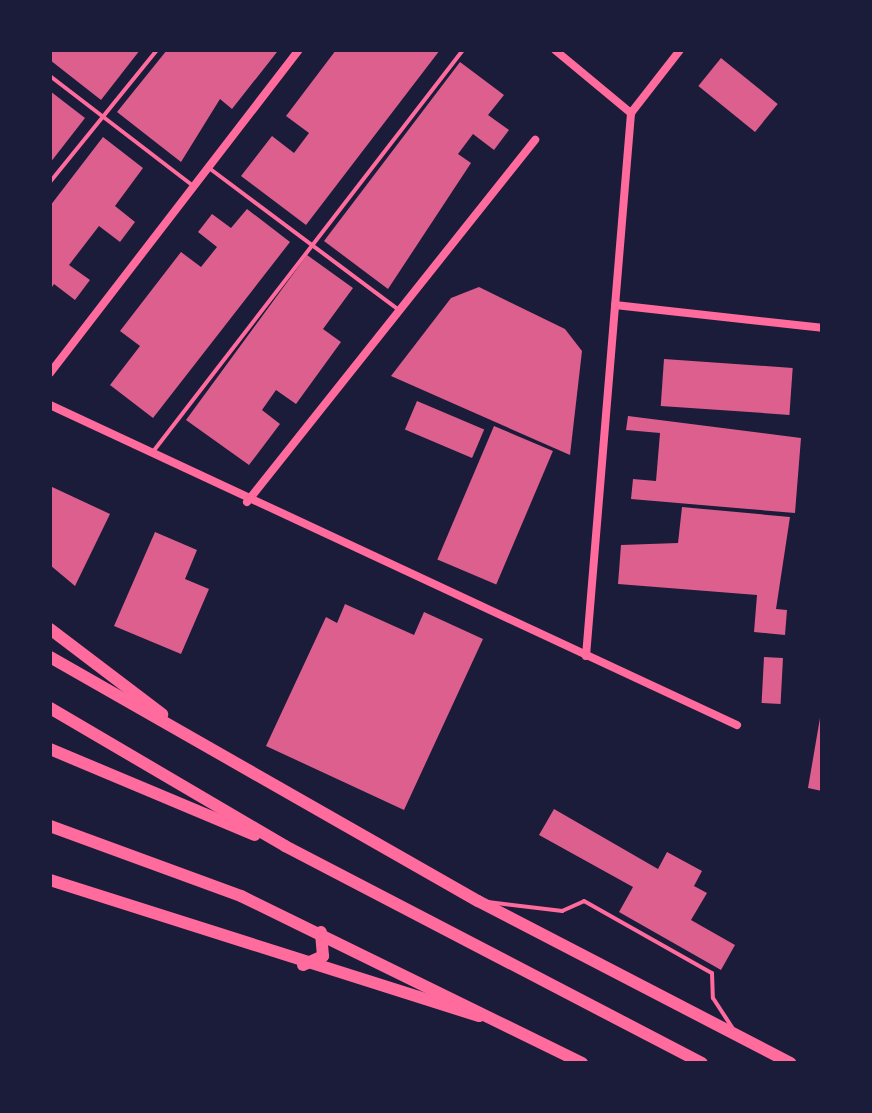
<!DOCTYPE html>
<html>
<head>
<meta charset="utf-8">
<style>
	body { margin:0 }
	#map { position:relative; width:872px; height:1113px; overflow:hidden; background:#1b1b3a; font-family:"Noto Serif",serif }
	div>[style] { position:absolute }
	[style*='--x'] { left:calc(var(--x)*1px); top:calc(var(--y)*1px); width:calc(var(--w)*1px); rotate:calc(var(--a)*1deg) }
	.building>* { inset:0; background:#dd5f8e; transform-origin:0 0 }
	.service>* { height:4px; margin:-2px; padding:0 2px; transform-origin:2px; border-radius:2px; background:#ff6b9d }
	.minor>* { height:8px; margin:-4px; padding:0 4px; transform-origin:4px; border-radius:4px; background:#ff6b9d }
	.primary>* { height:12px; margin:-6px; padding:0 6px; transform-origin:6px; border-radius:6px; background:#ff6b9d }
	.trunk>* { height:12px; margin:-6px; padding:0 6px; transform-origin:6px; border-radius:6px; background:#ff6b9d }
	span { translate:-50% -50%; white-space:nowrap; text-align:center; line-height:1.15; -webkit-text-stroke:6px #1b1b3a; paint-order:stroke }
	.frame { position:absolute; inset:0; border:52px solid #1b1b3a; pointer-events:none }
</style>
</head>
<body>
<div id="map">
	<div class="building">
		<i style="clip-path:polygon(50px 50px,140px 50px,101px 100px,50px 60px)"></i>
		<i style="clip-path:polygon(167px 50px,277px 52px,232px 109px,220px 99px,181px 162px,117px 112px)"></i>
		<i style="clip-path:polygon(336px 50px,440px 50px,306px 225px,241px 176px,272px 136px,294px 153px,309px 133px,286px 116px)"></i>
		<i style="left:721px;top:58px;width:73px;height:36px;rotate:39deg"></i>
		<i style="clip-path:polygon(460px 62px,504px 95px,488px 115px,509px 130px,494px 150px,473px 134px,458px 154px,471px 163px,388px 289px,324px 241px)"></i>
		<i style="clip-path:polygon(50px 91px,85px 118px,50px 163px)"></i>
		<i style="clip-path:polygon(103px 137px,143px 168px,115px 206px,135px 222px,120px 242px,99px 226px,69px 265px,90px 280px,75px 300px,54px 284px,50px 290px,50px 206px)"></i>
		<i style="clip-path:polygon(247px 209px,290px 242px,153px 418px,110px 385px,140px 346px,120px 331px,181px 252px,201px 267px,217px 247px,198px 232px,212px 214px,231px 228px)"></i>
		<i style="clip-path:polygon(307px 255px,353px 288px,323px 329px,341px 342px,296px 404px,276px 390px,262px 410px,280px 424px,249px 465px,186px 420px)"></i>
		<i style="clip-path:polygon(479px 287px,565px 329px,582px 351px,570px 455px,391px 376px,451px 298px)"></i>
		<i style="left:664px;top:359px;width:129px;height:47px;rotate:4deg"></i>
		<i style="left:417px;top:401px;width:73px;height:31px;rotate:23deg"></i>
		<i style="clip-path:polygon(628px 416px,801px 438px,795px 513px,631px 499px,633px 479px,656px 481px,660px 433px,626px 430px)"></i>
		<i style="left:494px;top:426px;width:64px;height:145px;rotate:23deg"></i>
		<i style="clip-path:polygon(50px 486px,110px 514px,75px 586px,50px 565px)"></i>
		<i style="clip-path:polygon(682px 507px,790px 517px,776px 609px,787px 610px,785px 635px,754px 632px,757px 595px,618px 584px,621px 545px,678px 543px)"></i>
		<i style="clip-path:polygon(155px 532px,197px 550px,185px 579px,209px 589px,181px 654px,114px 626px)"></i>
		<i style="clip-path:polygon(345px 604px,414px 635px,424px 612px,483px 639px,404px 810px,266px 746px,326px 617px,337px 623px)"></i>
		<i style="left:764px;top:657px;width:19px;height:46px;rotate:3deg"></i>
		<i style="clip-path:polygon(820px 718px,822px 718px,822px 791px,808px 788px)"></i>
		<i style="clip-path:polygon(554px 809px,658px 869px,667px 852px,702px 871px,694px 886px,707px 893px,691px 920px,735px 945px,721px 970px,619px 912px,633px 887px,539px 835px)"></i>
	</div>
	<div class="service">
		<i style="--x:50;--y:76;--w:179;--a:37.5"></i>
		<i style="--x:209;--y:168;--w:237;--a:36.8"></i>
		<i style="--x:50;--y:182;--w:170;--a:-51"></i>
		<i style="--x:152;--y:453;--w:509;--a:-52.34"></i>
		<i style="--x:488;--y:902;--w:75;--a:6.9"></i>
		<i style="--x:562;--y:911;--w:24;--a:-24"></i>
		<i style="--x:584;--y:901;--w:147;--a:29.4"></i>
		<i style="--x:712;--y:973;--w:25;--a:88"></i>
		<i style="--x:713;--y:998;--w:35;--a:57"></i>
	</div>
	<div class="minor">
		<i style="--x:555;--y:50;--w:99;--a:39.7"></i>
		<i style="--x:615;--y:305;--w:208;--a:6.3"></i>
		<i style="--x:50;--y:373;--w:408;--a:-52.4"></i>
		<i style="--x:50;--y:405;--w:758;--a:24.98"></i>
		<i style="--x:247;--y:502;--w:463;--a:-51.5"></i>
		<i style="--x:586;--y:656;--w:545;--a:-85.26"></i>
		<i style="--x:631;--y:113;--w:80;--a:-52.1"></i>
	</div>
	<div class="primary">
		<i style="--x:50;--y:826;--w:203;--a:20.1"></i>
		<i style="--x:241;--y:896;--w:380;--a:26.1"></i>
		<i style="--x:50;--y:880;--w:450;--a:17.6"></i>
		<i style="--x:303;--y:965;--w:22;--a:-24"></i>
		<i style="--x:323;--y:956;--w:24;--a:-95"></i>
	</div>
	<div class="trunk">
		<i style="--x:50;--y:629;--w:141;--a:37.2"></i>
		<i style="--x:50;--y:657;--w:493;--a:29.7"></i>
		<i style="--x:478;--y:901;--w:352;--a:27.4"></i>
		<i style="--x:50;--y:708;--w:273;--a:30.4"></i>
		<i style="--x:285;--y:846;--w:470;--a:27.5"></i>
		<i style="--x:50;--y:749;--w:222;--a:22.8"></i>
	</div>
	<div class="frame"></div>
</div>
</body>
</html>
